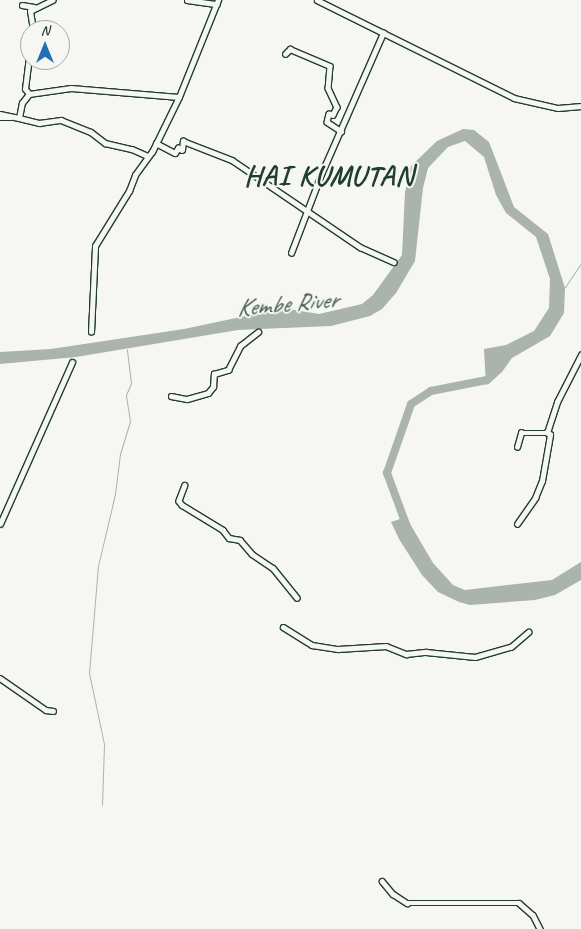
<!DOCTYPE html>
<html>
<head>
<meta charset="utf-8">
<style>
	body { margin:0 }
	#map { position:relative; width:581px; height:929px; overflow:hidden; background:#f6f6f2; font-family:Caveat,sans-serif }
	div>[style] { position:absolute }
	[style*='--x'] { left:calc(var(--x)*1px); top:calc(var(--y)*1px); width:calc(var(--w)*1px); rotate:calc(var(--a)*1deg) }
	.water>* { inset:0; background:#aab3ae }
	.stream>* { height:1px; margin:-0.5px; padding:0 0.5px; transform-origin:0.5px; border-radius:0.5px; background:#aab3ae }
	.river>* { height:8px; margin:-4px; padding:0 4px; transform-origin:4px; border-radius:4px; background:#aab3ae }
	.roads { filter:drop-shadow(1px 0 #1f3d34) drop-shadow(-1px 0 #1f3d34) drop-shadow(0 1px #1f3d34) drop-shadow(0 -1px #1f3d34) }
	.minor>* { height:4.5px; margin:-2.25px; padding:0 2.25px; transform-origin:2.25px; border-radius:2.25px; background:#f6f6f2 }
	span { translate:-50% -50%; white-space:nowrap; text-align:center; line-height:1.15; -webkit-text-stroke:4px #f6f6f2; paint-order:stroke }
	.water-label { font-size:25px; color:#425a52; font-style:italic }
	.district-label { font-size:29px; color:#1f3d34; font-weight:700; letter-spacing:1px }
	.north { position:absolute; left:20px; top:20px; width:50px; height:50px; box-sizing:border-box; background:#f6f6f2; border:1px solid #a0aca6; border-radius:50%; rotate:0deg; font-size:14px; font-weight:700; line-height:20px; text-align:center; color:#1f3d34 }
	.north::after { content:''; display:block; margin:auto; width:18px; height:22px; background:#1f6fb2; clip-path:polygon(50% 0,100% 100%,50% 72%,0 100%) }
</style>
</head>
<body>
<div id="map">
	<div class="water">
		<i style="clip-path:polygon(463px 129px,474px 130px,489px 142px,514px 207px,548px 234px,565px 288px,564px 313px,550px 336px,512px 358px,502px 372px,486px 385px,484px 349px,506px 345px,534px 331px,549px 308px,550px 279px,536px 237px,506px 213px,496px 195px,484px 157px,465px 141px,448px 147px,428px 168px,423px 188px,415px 261px,396px 293px,382px 309px,370px 316px,331px 326px,238px 330px,76px 357px,0 364px,0 352px,51px 349px,184px 329px,283px 308px,319px 314px,362px 304px,373px 295px,402px 255px,405px 192px,411px 166px,437px 141px)"></i>
		<i style="clip-path:polygon(406px 517px,433px 563px,453px 585px,465px 590px,552px 580px,581px 562px,581px 580px,555px 595px,535px 600px,470px 605px,459px 602px,438px 592px,422px 575px,399px 539px,391px 522px)"></i>
	</div>
	<div class="stream">
		<i style="--x:565;--y:287;--w:29;--a:-56"></i>
		<i style="--x:102;--y:805;--w:61;--a:-88.1"></i>
		<i style="--x:104;--y:744;--w:73;--a:-101.9"></i>
		<i style="--x:89;--y:673;--w:107;--a:-85.2"></i>
		<i style="--x:98;--y:566;--w:74;--a:-76.7"></i>
		<i style="--x:115;--y:494;--w:40;--a:-82.9"></i>
		<i style="--x:120;--y:454;--w:34;--a:-73"></i>
		<i style="--x:130;--y:421;--w:26;--a:-99"></i>
		<i style="--x:126;--y:395;--w:13;--a:-67"></i>
		<i style="--x:131;--y:383;--w:34;--a:-97"></i>
	</div>
	<div class="river">
		<i style="--x:407;--y:527;--w:58;--a:-110.3"></i>
		<i style="--x:387;--y:473;--w:73;--a:-70.8"></i>
		<i style="--x:411;--y:404;--w:24;--a:-33"></i>
		<i style="--x:431;--y:391;--w:57;--a:-11.1"></i>
		<i style="--x:487;--y:380;--w:9;--a:-41"></i>
	</div>
	<div class="roads">
		<div class="minor">
			<i style="--x:187;--y:0;--w:30;--a:8"></i>
			<i style="--x:317;--y:0;--w:220;--a:26.4"></i>
			<i style="--x:514;--y:98;--w:45;--a:12.8"></i>
			<i style="--x:558;--y:108;--w:23;--a:-5"></i>
			<i style="--x:22;--y:5;--w:12;--a:9"></i>
			<i style="--x:33;--y:30;--w:19;--a:-99"></i>
			<i style="--x:30;--y:11;--w:25;--a:-26"></i>
			<i style="--x:285;--y:54;--w:7;--a:-45"></i>
			<i style="--x:290;--y:49;--w:43;--a:23"></i>
			<i style="--x:330;--y:66;--w:22;--a:95"></i>
			<i style="--x:328;--y:88;--w:21;--a:65"></i>
			<i style="--x:337;--y:107;--w:9;--a:117"></i>
			<i style="--x:333;--y:115;--w:4;--a:-166"></i>
			<i style="--x:329;--y:114;--w:8;--a:104"></i>
			<i style="--x:327;--y:122;--w:17;--a:33"></i>
			<i style="--x:29;--y:94;--w:6;--a:-129"></i>
			<i style="--x:25;--y:89;--w:40;--a:-82.9"></i>
			<i style="--x:0;--y:114;--w:19;--a:12"></i>
			<i style="--x:19;--y:118;--w:15;--a:-79"></i>
			<i style="--x:22;--y:103;--w:11;--a:-52"></i>
			<i style="--x:29;--y:94;--w:42;--a:-8.1"></i>
			<i style="--x:71;--y:88;--w:108;--a:4.8"></i>
			<i style="--x:0;--y:118;--w:11;--a:0"></i>
			<i style="--x:19;--y:118;--w:21;--a:14"></i>
			<i style="--x:39;--y:123;--w:22;--a:-8"></i>
			<i style="--x:61;--y:120;--w:32;--a:22"></i>
			<i style="--x:91;--y:132;--w:18;--a:38"></i>
			<i style="--x:105;--y:143;--w:28;--a:13"></i>
			<i style="--x:132;--y:149;--w:17;--a:24"></i>
			<i style="--x:156;--y:143;--w:21;--a:28"></i>
			<i style="--x:175;--y:153;--w:6;--a:-59"></i>
			<i style="--x:178;--y:148;--w:4;--a:27"></i>
			<i style="--x:182;--y:150;--w:9;--a:-84"></i>
			<i style="--x:183;--y:141;--w:53;--a:21.2"></i>
			<i style="--x:232;--y:160;--w:155;--a:34.2"></i>
			<i style="--x:360;--y:247;--w:37;--a:24"></i>
			<i style="--x:291;--y:253;--w:87;--a:-69.1"></i>
			<i style="--x:322;--y:172;--w:152;--a:-66.3"></i>
			<i style="--x:91;--y:332;--w:86;--a:-87.3"></i>
			<i style="--x:95;--y:246;--w:65;--a:-58.3"></i>
			<i style="--x:129;--y:191;--w:17;--a:-69"></i>
			<i style="--x:135;--y:175;--w:29;--a:-54"></i>
			<i style="--x:152;--y:152;--w:61;--a:-63.9"></i>
			<i style="--x:179;--y:97;--w:105;--a:-68.1"></i>
			<i style="--x:171;--y:396;--w:16;--a:11"></i>
			<i style="--x:187;--y:399;--w:22;--a:-16"></i>
			<i style="--x:208;--y:393;--w:8;--a:-50"></i>
			<i style="--x:213;--y:387;--w:13;--a:-86"></i>
			<i style="--x:214;--y:374;--w:15;--a:-16"></i>
			<i style="--x:228;--y:370;--w:27;--a:-63"></i>
			<i style="--x:240;--y:346;--w:23;--a:-38"></i>
			<i style="--x:517;--y:447;--w:15;--a:-74"></i>
			<i style="--x:521;--y:433;--w:26;--a:0"></i>
			<i style="--x:547;--y:433;--w:33;--a:-72"></i>
			<i style="--x:557;--y:402;--w:53;--a:-62.9"></i>
			<i style="--x:185;--y:485;--w:17;--a:111"></i>
			<i style="--x:179;--y:501;--w:5;--a:53"></i>
			<i style="--x:182;--y:505;--w:48;--a:31.4"></i>
			<i style="--x:223;--y:530;--w:10;--a:53"></i>
			<i style="--x:229;--y:538;--w:11;--a:10"></i>
			<i style="--x:240;--y:540;--w:18;--a:49"></i>
			<i style="--x:252;--y:554;--w:25;--a:34"></i>
			<i style="--x:273;--y:568;--w:38;--a:51"></i>
			<i style="--x:0;--y:524;--w:177;--a:-66"></i>
			<i style="--x:517;--y:524;--w:32;--a:-55"></i>
			<i style="--x:535;--y:498;--w:18;--a:-68"></i>
			<i style="--x:542;--y:481;--w:47;--a:-80.1"></i>
			<i style="--x:550;--y:435;--w:4;--a:-146"></i>
			<i style="--x:283;--y:627;--w:34;--a:32"></i>
			<i style="--x:312;--y:645;--w:26;--a:9"></i>
			<i style="--x:338;--y:649;--w:48;--a:-3.6"></i>
			<i style="--x:386;--y:646;--w:22;--a:22"></i>
			<i style="--x:406;--y:654;--w:20;--a:-6"></i>
			<i style="--x:426;--y:652;--w:49;--a:5.8"></i>
			<i style="--x:475;--y:657;--w:37;--a:-16"></i>
			<i style="--x:511;--y:647;--w:23;--a:-41"></i>
			<i style="--x:0;--y:678;--w:56;--a:34.8"></i>
			<i style="--x:46;--y:710;--w:7;--a:8"></i>
			<i style="--x:382;--y:881;--w:17;--a:50"></i>
			<i style="--x:393;--y:894;--w:17;--a:33"></i>
			<i style="--x:407;--y:903;--w:112;--a:0"></i>
			<i style="--x:519;--y:903;--w:18;--a:41"></i>
			<i style="--x:533;--y:915;--w:16;--a:63"></i>
		</div>
	</div>
	<div class="water-label">
		<span style="left:287px;top:304px;rotate:-5deg">Kembe River</span>
	</div>
	<div class="district-label">
		<span style="left:329px;top:176px">HAI KUMUTAN</span>
	</div>
	<div class="north">N</div>
</div>
</body>
</html>
